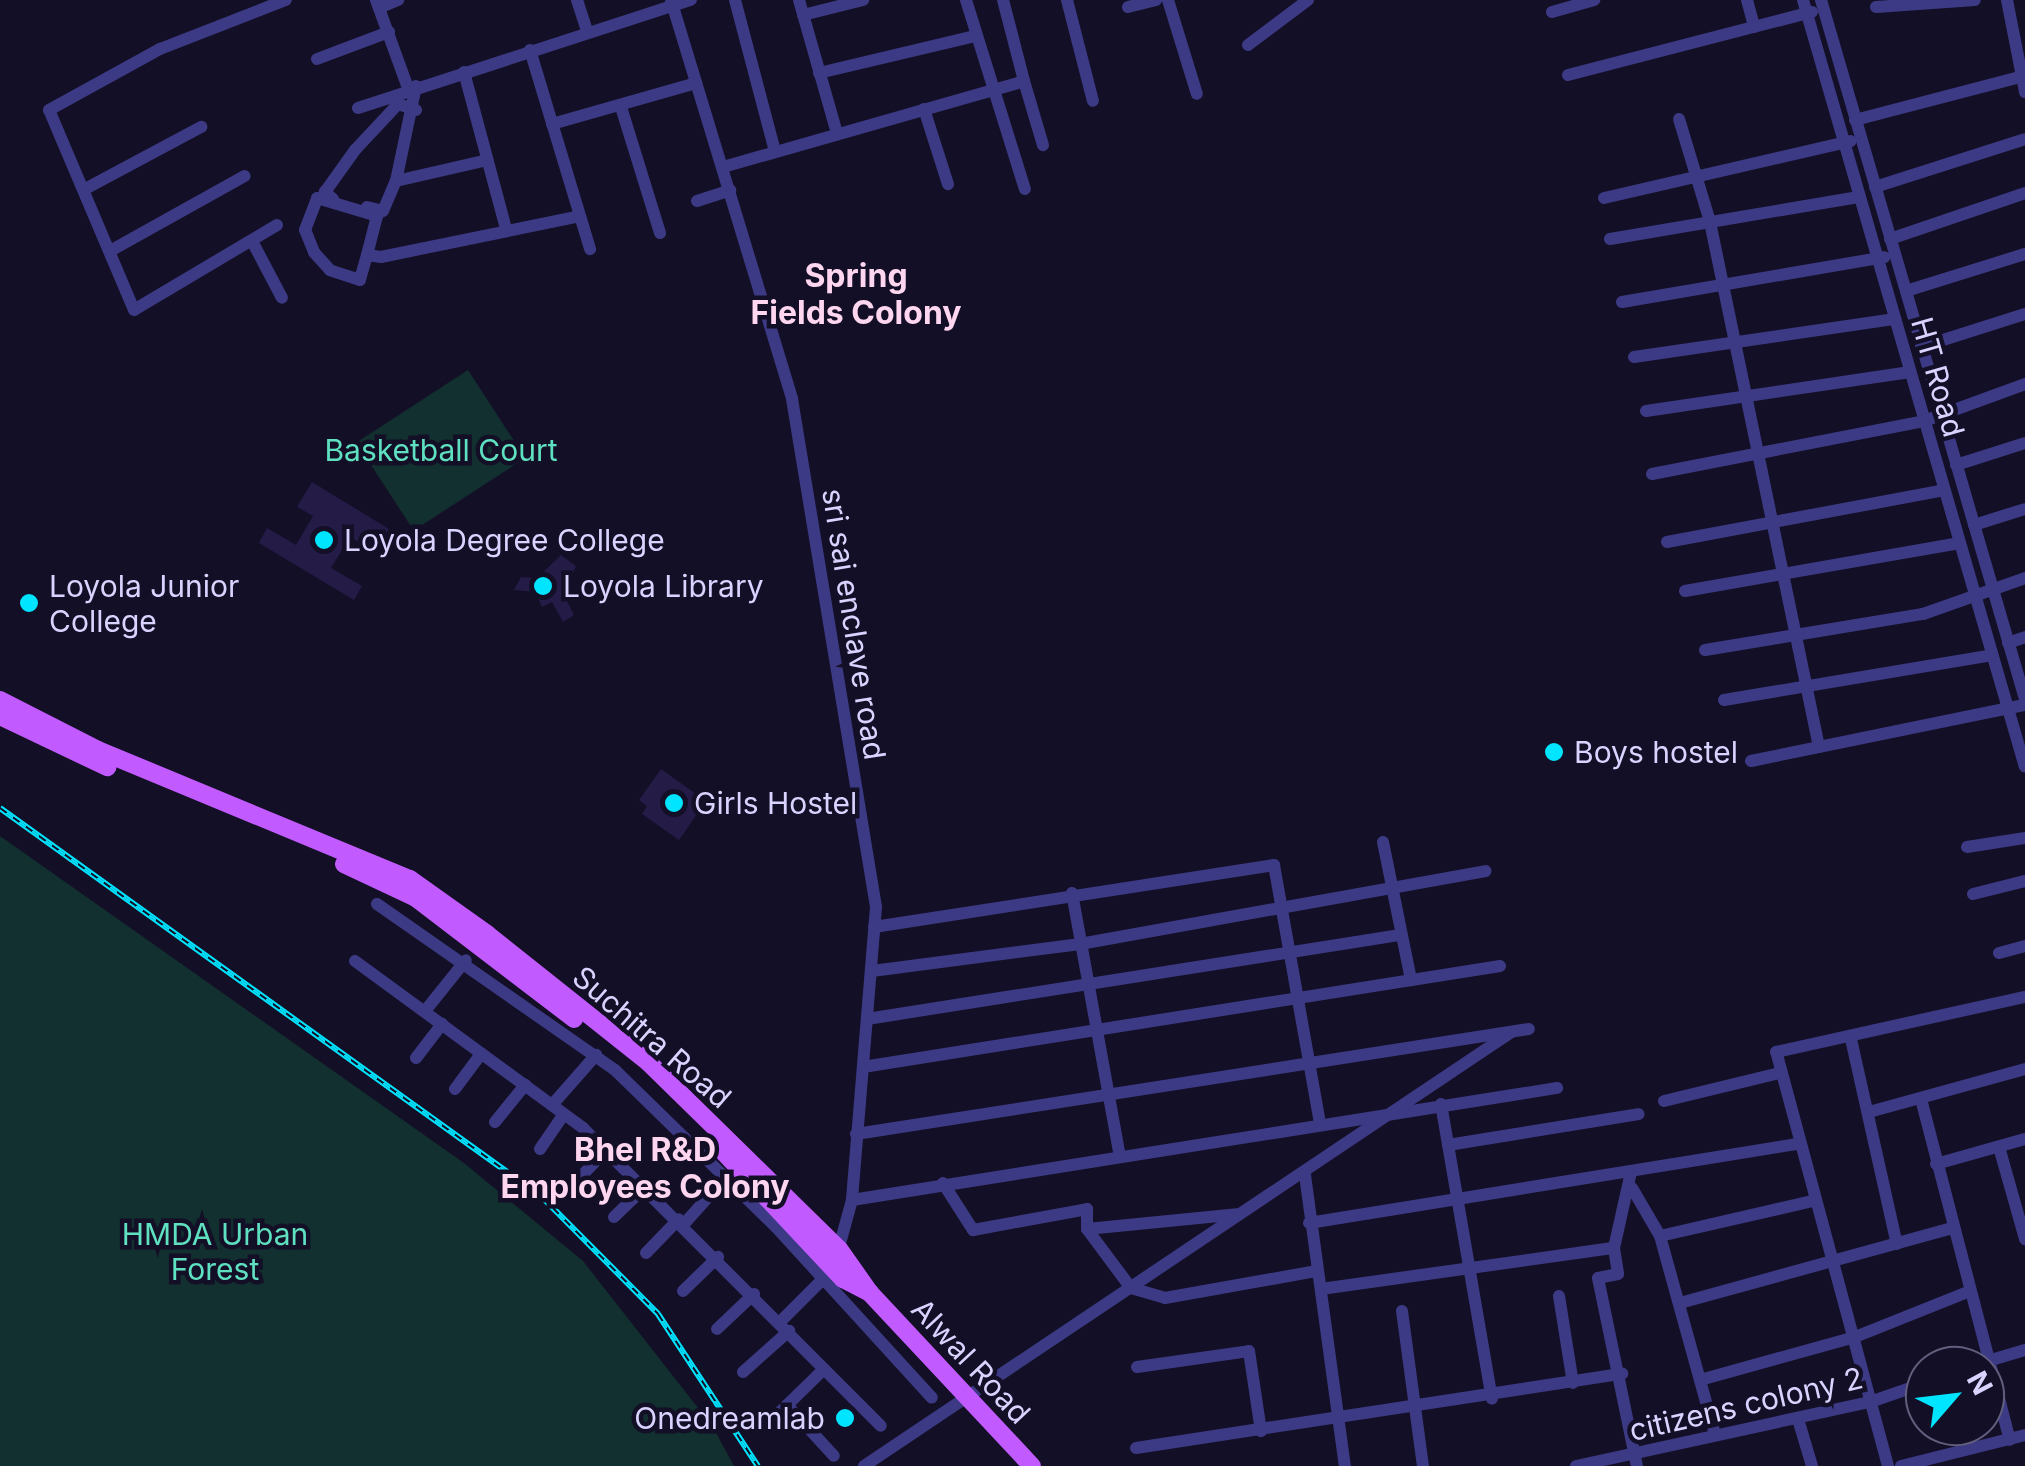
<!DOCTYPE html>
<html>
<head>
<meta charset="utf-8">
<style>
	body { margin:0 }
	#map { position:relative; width:2025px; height:1466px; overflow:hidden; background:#130f26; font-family:Inter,sans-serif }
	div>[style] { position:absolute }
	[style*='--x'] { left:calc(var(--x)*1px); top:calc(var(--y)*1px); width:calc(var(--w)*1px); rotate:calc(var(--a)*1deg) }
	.green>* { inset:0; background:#12302f; transform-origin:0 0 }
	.building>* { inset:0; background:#241b47 }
	.minor>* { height:12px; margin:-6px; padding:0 6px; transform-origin:6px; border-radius:6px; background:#3d3a85 }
	.major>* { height:18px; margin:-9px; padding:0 9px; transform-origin:9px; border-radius:9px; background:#c25bff }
	.rail>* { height:6px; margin-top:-3px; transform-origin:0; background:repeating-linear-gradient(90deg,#130f26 0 8px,#00e5ff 0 16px); box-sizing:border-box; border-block:2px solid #00e5ff }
	.dots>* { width:28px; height:28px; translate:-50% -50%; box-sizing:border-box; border:5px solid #130f26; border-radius:50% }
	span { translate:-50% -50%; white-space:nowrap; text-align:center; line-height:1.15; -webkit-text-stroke:9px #130f26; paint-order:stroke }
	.street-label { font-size:30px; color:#d9d4ff }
	.park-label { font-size:30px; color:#5fe0c0 }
	.poi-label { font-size:30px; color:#d9d4ff }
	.left { translate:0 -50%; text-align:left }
	.right { translate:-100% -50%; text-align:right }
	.neighbourhood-label { font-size:32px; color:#ffd6f0; font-weight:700 }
	.north { position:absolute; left:1905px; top:1346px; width:100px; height:100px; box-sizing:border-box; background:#130f26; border:2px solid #625e7d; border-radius:50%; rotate:62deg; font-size:28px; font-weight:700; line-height:40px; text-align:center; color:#d9d4ff }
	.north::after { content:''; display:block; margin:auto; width:35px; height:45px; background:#00e5ff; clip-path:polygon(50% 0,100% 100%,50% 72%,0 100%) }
</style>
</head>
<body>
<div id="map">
	<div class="green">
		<i style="left:468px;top:370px;width:105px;height:133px;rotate:57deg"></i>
		<i style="clip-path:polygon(0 836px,464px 1163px,583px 1261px,713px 1427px,734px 1466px,0 1466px)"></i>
	</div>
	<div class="building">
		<i style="clip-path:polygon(312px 482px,389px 529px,375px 552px,350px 537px,331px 568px,362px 586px,354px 600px,259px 543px,267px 528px,296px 545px,313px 516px,297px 507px)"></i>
		<i style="clip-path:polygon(561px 555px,576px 566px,564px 595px,574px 615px,563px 622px,552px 602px,542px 607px,535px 592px,514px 590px,521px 577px,537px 578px)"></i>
		<i style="clip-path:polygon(661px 769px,706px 801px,679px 840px,642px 814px,647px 806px,639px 800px)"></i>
	</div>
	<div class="minor">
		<i style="--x:376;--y:0;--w:94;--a:70"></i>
		<i style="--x:577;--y:0;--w:33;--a:72"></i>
		<i style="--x:671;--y:0;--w:417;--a:73.1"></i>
		<i style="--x:792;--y:399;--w:515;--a:80.61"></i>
		<i style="--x:876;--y:907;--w:294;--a:94.7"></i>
		<i style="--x:852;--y:1200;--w:72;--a:105.4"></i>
		<i style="--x:833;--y:1269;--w:75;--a:135"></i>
		<i style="--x:735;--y:0;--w:156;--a:75.2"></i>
		<i style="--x:799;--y:0;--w:138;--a:74.1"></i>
		<i style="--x:966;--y:0;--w:198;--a:72.7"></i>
		<i style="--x:1067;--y:0;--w:104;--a:75.6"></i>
		<i style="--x:1168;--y:0;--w:98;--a:72.9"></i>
		<i style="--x:1747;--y:0;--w:28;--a:75"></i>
		<i style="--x:1803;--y:0;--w:798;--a:73.86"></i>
		<i style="--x:1821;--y:0;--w:728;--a:73.73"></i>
		<i style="--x:2007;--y:0;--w:94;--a:78.9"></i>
		<i style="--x:1128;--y:7;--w:29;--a:-14"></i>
		<i style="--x:1876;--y:7;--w:99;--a:-4"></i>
		<i style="--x:379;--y:8;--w:21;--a:-23"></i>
		<i style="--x:1552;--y:12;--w:44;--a:-15.9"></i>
		<i style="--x:803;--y:15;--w:62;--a:-14"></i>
		<i style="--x:1248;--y:45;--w:75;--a:-36.9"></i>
		<i style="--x:530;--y:50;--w:208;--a:73.2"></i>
		<i style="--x:317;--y:59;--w:77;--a:-20.6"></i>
		<i style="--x:464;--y:72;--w:163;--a:75"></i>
		<i style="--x:819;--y:73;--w:161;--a:-13.3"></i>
		<i style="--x:1568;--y:75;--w:252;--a:-14.5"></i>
		<i style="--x:1024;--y:81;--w:67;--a:73.5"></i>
		<i style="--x:621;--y:107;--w:132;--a:72.8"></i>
		<i style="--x:358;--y:108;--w:350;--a:-18"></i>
		<i style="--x:924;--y:109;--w:79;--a:72.3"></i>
		<i style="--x:1679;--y:119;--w:108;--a:73.2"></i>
		<i style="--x:1710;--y:222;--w:536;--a:78.27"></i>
		<i style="--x:1855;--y:120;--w:171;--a:-14.6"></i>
		<i style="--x:552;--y:124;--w:150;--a:-15.9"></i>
		<i style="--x:723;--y:167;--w:313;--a:-15.9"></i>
		<i style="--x:1024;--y:81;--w:84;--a:-104.5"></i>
		<i style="--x:396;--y:181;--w:94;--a:-12.9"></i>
		<i style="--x:1875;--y:187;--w:157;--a:-17.7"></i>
		<i style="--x:85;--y:189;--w:132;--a:-28.1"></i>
		<i style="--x:1604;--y:198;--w:253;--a:-13"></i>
		<i style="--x:333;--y:199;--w:11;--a:-139"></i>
		<i style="--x:325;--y:192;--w:52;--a:-54.5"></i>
		<i style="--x:355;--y:150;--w:63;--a:-46.9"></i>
		<i style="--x:398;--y:104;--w:19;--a:18"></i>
		<i style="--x:697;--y:201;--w:35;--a:-18"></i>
		<i style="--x:367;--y:207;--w:16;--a:14"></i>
		<i style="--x:383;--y:211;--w:33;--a:-67"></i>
		<i style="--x:396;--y:181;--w:97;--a:-78.1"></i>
		<i style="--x:277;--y:225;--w:166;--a:149.3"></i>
		<i style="--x:134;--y:310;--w:217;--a:-113"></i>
		<i style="--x:49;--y:110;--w:127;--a:-28.8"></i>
		<i style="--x:160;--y:49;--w:135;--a:-21.3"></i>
		<i style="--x:1610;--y:239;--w:252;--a:-9.6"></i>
		<i style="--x:1890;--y:239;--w:143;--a:-18.8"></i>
		<i style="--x:252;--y:241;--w:64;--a:62.2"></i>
		<i style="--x:110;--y:251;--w:154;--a:-29.1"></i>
		<i style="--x:367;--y:255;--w:26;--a:106"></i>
		<i style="--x:360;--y:280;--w:32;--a:-162"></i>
		<i style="--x:330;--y:270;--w:24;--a:-132"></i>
		<i style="--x:314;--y:252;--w:24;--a:-112"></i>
		<i style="--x:305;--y:230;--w:34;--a:-69"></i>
		<i style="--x:317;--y:198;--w:63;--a:16.7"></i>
		<i style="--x:377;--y:216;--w:40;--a:104.4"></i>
		<i style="--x:367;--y:255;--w:14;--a:8"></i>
		<i style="--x:381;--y:257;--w:203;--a:-11.6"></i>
		<i style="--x:1906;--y:291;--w:125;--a:-17.3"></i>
		<i style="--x:1622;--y:302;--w:266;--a:-9.7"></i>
		<i style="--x:1921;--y:347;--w:109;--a:-17.6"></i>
		<i style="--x:1634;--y:357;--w:264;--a:-8.3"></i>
		<i style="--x:1646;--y:411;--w:267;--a:-8.4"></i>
		<i style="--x:1956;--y:465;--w:72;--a:-17.7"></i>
		<i style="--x:1652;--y:474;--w:277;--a:-11"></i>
		<i style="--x:1924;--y:421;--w:108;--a:-20.1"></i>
		<i style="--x:1974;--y:525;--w:53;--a:-17.4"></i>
		<i style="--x:1667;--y:542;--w:282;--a:-10.6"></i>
		<i style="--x:1685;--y:591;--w:279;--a:-9.9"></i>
		<i style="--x:2008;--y:643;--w:18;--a:-19"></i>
		<i style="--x:1705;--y:650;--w:221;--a:-9.4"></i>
		<i style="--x:1923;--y:614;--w:108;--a:-19.4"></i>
		<i style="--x:1724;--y:700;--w:272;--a:-9.5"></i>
		<i style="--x:1751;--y:761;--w:280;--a:-11.6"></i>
		<i style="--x:1383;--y:842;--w:141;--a:78.5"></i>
		<i style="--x:1967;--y:847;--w:59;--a:-8.8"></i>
		<i style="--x:1072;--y:893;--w:267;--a:79.7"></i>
		<i style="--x:1973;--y:894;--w:54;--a:-14"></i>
		<i style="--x:377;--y:904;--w:290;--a:34.9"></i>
		<i style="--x:615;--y:1070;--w:225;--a:44.3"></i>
		<i style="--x:776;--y:1227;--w:231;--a:47.6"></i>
		<i style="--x:874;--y:927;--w:405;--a:-8.8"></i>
		<i style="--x:1274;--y:865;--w:262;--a:79.9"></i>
		<i style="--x:1999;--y:953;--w:27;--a:-15"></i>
		<i style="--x:355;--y:961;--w:283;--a:36.2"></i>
		<i style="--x:583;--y:1128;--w:421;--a:45"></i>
		<i style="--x:872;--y:971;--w:210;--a:-7.4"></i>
		<i style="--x:1080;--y:944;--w:412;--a:-10.2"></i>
		<i style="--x:425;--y:1011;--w:65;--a:-51.2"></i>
		<i style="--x:867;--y:1019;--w:540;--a:-8.96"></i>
		<i style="--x:1851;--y:1039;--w:210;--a:77.4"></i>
		<i style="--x:416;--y:1058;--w:43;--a:-52.6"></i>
		<i style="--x:863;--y:1067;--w:645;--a:-9.01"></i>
		<i style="--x:455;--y:1089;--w:44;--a:-53.4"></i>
		<i style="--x:1921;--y:1099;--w:352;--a:75.4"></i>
		<i style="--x:1664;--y:1101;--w:119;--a:-13.6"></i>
		<i style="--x:1441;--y:1104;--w:299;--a:80.2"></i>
		<i style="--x:552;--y:1105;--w:67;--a:-48.7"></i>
		<i style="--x:1869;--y:1112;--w:162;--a:-15.4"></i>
		<i style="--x:495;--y:1122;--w:48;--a:-51"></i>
		<i style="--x:856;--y:1134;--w:681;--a:-8.87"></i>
		<i style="--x:1448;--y:1145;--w:193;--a:-9.2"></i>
		<i style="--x:1999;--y:1147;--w:96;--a:74.2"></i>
		<i style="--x:540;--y:1149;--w:42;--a:-55.6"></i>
		<i style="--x:1936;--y:1164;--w:92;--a:-15.7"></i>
		<i style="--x:1631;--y:1172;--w:78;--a:102.6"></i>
		<i style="--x:1614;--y:1248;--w:26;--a:81"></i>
		<i style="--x:1618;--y:1274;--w:20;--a:169"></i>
		<i style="--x:1598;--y:1278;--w:192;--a:78.3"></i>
		<i style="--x:1305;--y:1175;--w:294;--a:82.2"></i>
		<i style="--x:943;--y:1183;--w:56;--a:57.4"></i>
		<i style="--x:973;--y:1230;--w:116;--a:-10.4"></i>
		<i style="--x:1087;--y:1209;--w:20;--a:90"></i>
		<i style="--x:1087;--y:1229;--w:74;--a:53.3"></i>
		<i style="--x:1131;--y:1288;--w:35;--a:16"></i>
		<i style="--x:1165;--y:1298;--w:153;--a:-10.1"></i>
		<i style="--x:574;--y:1184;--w:47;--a:-46.7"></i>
		<i style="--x:1632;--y:1188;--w:56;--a:59.7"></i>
		<i style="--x:1660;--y:1236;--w:205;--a:74.5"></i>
		<i style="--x:852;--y:1200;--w:714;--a:-9.03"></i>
		<i style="--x:614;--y:1217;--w:43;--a:-44.1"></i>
		<i style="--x:1309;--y:1223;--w:498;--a:-9.2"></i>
		<i style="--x:684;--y:1224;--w:64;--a:-48.1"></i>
		<i style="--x:1087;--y:1229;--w:153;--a:-5.6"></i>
		<i style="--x:1660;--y:1236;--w:157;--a:-12.9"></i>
		<i style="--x:646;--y:1253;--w:47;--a:-45.9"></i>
		<i style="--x:1321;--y:1289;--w:296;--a:-8"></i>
		<i style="--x:683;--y:1291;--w:49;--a:-44.2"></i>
		<i style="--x:1559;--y:1296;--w:88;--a:80.9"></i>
		<i style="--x:1680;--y:1303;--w:282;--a:-15.4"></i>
		<i style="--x:1402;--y:1311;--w:156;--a:82.3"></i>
		<i style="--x:717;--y:1329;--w:51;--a:-43.4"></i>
		<i style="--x:1971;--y:1366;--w:56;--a:-16.5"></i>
		<i style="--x:1137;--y:1367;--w:113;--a:-8.1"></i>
		<i style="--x:1249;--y:1351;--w:81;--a:81.5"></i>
		<i style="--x:743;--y:1372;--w:62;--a:-41.7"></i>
		<i style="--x:1700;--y:1380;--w:161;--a:-15.5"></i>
		<i style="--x:1855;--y:1337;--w:124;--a:-21.8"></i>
		<i style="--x:787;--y:1405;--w:69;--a:47.3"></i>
		<i style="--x:779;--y:1413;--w:63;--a:-44.4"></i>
		<i style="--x:1798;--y:1419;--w:49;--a:73.4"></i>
		<i style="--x:1136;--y:1448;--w:492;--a:-8.7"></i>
		<i style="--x:864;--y:1466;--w:778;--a:-33.83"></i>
		<i style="--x:1576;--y:1466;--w:304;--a:-12.3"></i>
		<i style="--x:1873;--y:1401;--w:55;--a:-19.1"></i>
		<i style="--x:1888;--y:1466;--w:429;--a:-105.1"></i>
		<i style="--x:1776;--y:1052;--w:255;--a:-12.5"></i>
		<i style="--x:1901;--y:1466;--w:128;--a:-14"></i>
	</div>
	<div class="major">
		<i style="--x:0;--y:700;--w:110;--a:27"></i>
		<i style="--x:98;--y:750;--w:338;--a:22.5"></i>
		<i style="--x:410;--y:879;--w:95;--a:35.5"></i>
		<i style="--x:487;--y:934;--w:206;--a:38.5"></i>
		<i style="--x:648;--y:1062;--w:267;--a:44.4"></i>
		<i style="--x:839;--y:1249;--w:54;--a:54.8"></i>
		<i style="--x:870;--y:1293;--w:237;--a:46.9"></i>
		<i style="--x:0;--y:716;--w:119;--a:25.5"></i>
		<i style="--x:344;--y:864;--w:80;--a:25.3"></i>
		<i style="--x:416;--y:898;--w:199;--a:37.4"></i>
		<i style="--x:717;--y:1145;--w:184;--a:46.8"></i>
		<i style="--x:843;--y:1279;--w:30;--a:27"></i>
	</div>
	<div class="rail">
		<i style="--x:0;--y:808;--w:667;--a:35.67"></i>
		<i style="--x:542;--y:1197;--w:165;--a:45.2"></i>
		<i style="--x:658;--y:1314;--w:182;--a:56.7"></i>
	</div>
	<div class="dots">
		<i style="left:324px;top:540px;background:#00e5ff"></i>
		<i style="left:543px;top:586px;background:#00e5ff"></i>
		<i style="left:29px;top:603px;background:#00e5ff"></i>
		<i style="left:1554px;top:752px;background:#00e5ff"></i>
		<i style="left:674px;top:803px;background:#00e5ff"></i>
		<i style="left:845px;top:1418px;background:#00e5ff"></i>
	</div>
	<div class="street-label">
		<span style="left:1938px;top:377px;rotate:74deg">HT Road</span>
		<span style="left:854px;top:624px;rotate:81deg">sri sai enclave road</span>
		<span style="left:652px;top:1037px;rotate:41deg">Suchitra Road</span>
		<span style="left:971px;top:1361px;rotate:47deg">Alwal Road</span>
		<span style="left:1746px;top:1404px;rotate:-13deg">citizens colony 2</span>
	</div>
	<div class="park-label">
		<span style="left:441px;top:450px">Basketball Court</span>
		<span style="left:215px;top:1251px">HMDA Urban<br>Forest</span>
	</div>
	<div class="poi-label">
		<span class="left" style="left:344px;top:540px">Loyola Degree College</span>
		<span class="left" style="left:49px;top:603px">Loyola Junior<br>College</span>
		<span class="left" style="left:563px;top:586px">Loyola Library</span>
		<span class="left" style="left:1574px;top:752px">Boys hostel</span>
		<span class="left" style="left:694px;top:803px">Girls Hostel</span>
		<span class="right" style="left:825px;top:1418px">Onedreamlab</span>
	</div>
	<div class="neighbourhood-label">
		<span style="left:856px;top:295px">Spring<br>Fields Colony</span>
		<span style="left:645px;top:1169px">Bhel R&amp;D<br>Employees Colony</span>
	</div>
	<div class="north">N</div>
</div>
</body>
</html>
